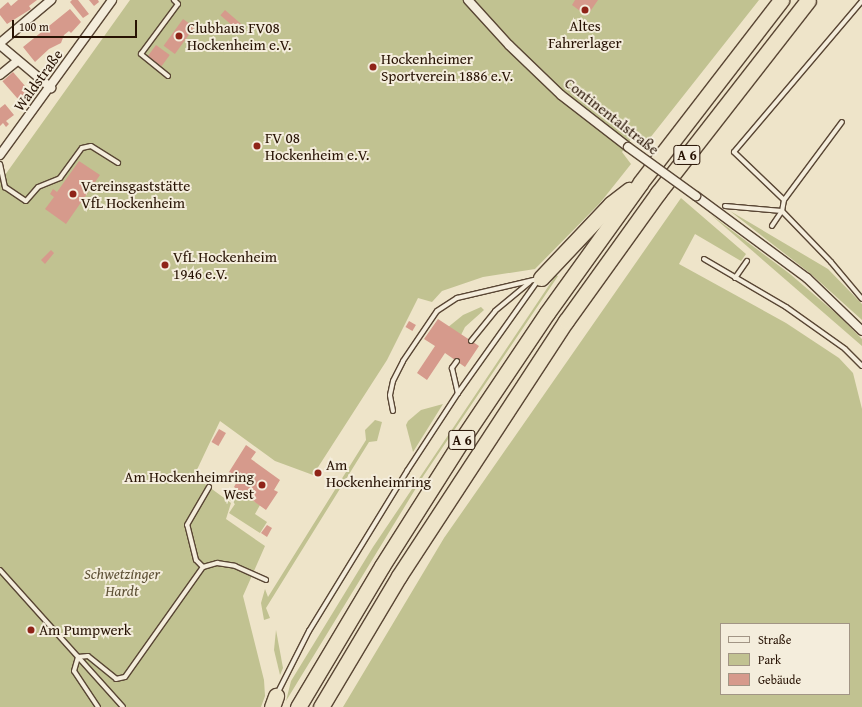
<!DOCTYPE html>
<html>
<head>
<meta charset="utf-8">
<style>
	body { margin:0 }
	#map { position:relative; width:862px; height:707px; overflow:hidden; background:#eee4c9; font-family:"Gentium Book Plus",serif }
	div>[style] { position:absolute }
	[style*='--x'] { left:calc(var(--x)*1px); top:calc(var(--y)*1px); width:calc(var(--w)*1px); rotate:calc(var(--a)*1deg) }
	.green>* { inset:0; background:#c1c291 }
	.building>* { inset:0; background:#d69a8c; transform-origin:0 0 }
	.roads { filter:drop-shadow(1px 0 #594634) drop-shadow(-1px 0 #594634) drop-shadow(0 1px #594634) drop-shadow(0 -1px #594634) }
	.service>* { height:4px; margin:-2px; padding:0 2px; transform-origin:2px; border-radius:2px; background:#f4eddc }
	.minor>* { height:8px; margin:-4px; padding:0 4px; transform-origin:4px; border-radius:4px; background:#f4eddc }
	.motorway>* { height:15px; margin:-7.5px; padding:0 7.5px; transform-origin:7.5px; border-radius:7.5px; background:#eee4c9 }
	.bridges { filter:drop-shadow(1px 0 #594634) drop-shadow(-1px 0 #594634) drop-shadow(0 1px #594634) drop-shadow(0 -1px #594634) }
	.minor-bridge>* { height:8px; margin:-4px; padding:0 4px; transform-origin:4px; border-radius:4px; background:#f4eddc }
	.dots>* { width:11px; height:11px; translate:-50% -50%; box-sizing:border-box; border:2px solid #f4eddc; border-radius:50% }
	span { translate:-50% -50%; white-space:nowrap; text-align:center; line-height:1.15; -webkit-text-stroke:4px #f4eddc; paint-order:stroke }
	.shield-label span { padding:1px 3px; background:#f4eddc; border:1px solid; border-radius:3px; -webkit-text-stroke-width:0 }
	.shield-label { font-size:14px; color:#271203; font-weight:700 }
	.poi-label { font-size:15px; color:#271203 }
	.left { translate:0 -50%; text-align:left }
	.right { translate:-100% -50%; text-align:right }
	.street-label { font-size:15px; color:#271203 }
	.park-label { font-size:15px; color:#5d5035; font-style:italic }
	.legend { position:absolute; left:720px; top:623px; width:130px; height:72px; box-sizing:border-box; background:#f4eddc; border:1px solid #a29585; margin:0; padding:5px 7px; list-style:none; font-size:12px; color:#271203 }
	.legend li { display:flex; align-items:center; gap:8px; height:20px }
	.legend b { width:20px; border:1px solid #a29585 }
	.scale { position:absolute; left:12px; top:20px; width:125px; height:18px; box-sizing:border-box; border:2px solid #271203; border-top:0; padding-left:5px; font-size:12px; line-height:14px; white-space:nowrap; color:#271203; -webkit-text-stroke:3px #f4eddc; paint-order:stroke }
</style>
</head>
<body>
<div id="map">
	<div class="green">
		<i style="clip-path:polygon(130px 0,759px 0,646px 143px,634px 135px,622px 152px,631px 164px,600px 203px,535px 269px,483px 277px,442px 291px,432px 302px,418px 298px,387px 360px,313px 475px,275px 461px,220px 421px,194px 476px,231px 503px,226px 519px,265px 546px,243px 596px,264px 680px,265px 696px,261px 707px,0 707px,0 182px)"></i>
		<i style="clip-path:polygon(evenodd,681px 198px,746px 254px,741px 261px,695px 234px,679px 264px,786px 323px,839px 358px,853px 373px,862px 409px,862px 707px,343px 707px,444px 538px,681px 198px,721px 624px,849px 624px,849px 694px,721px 694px,721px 624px)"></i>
		<i style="clip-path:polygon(730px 211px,828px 269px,862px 304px,862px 320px,811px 274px)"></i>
		<i style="clip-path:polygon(710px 214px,790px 274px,839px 316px,862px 339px,862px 346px)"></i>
		<i style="clip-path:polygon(556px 275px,558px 276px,424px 475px,286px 701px,291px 681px,373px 547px)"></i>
		<i style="clip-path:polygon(481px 307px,484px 310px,465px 327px,460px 337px,447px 328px,463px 315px)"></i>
		<i style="clip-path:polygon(443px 404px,413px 452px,406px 425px,408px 421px,421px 410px)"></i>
		<i style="clip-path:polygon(375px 420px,382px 422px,377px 441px,369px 442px,266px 608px,270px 618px,264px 620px,261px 603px,265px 589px,268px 597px,366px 440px,365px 430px)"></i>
		<i style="clip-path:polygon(233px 488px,260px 505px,255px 514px,267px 522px,260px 533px,229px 513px,235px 504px,227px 498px)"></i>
		<i style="clip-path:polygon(276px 630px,283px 668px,280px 675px,274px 650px)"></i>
	</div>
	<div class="building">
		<i style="clip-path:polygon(18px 0,37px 0,29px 6px,31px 9px,7px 24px,0 15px,0 9px,8px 2px,11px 6px)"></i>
		<i style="clip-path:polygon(72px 0,78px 0,89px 14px,83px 18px,70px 2px)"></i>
		<i style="clip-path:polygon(89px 0,98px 0,99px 2px,94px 6px)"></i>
		<i style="clip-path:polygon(575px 0,598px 0,587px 16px,572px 5px)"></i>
		<i style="clip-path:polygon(70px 9px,81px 22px,71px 33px,69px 31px,64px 35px,61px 43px,49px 49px,35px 62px,23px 47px)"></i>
		<i style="left:225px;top:10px;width:23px;height:7px;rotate:41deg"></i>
		<i style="left:183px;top:19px;width:14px;height:33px;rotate:36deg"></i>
		<i style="left:156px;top:45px;width:17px;height:14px;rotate:36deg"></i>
		<i style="left:13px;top:72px;width:28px;height:14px;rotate:49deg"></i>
		<i style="clip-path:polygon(5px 104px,14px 115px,6px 121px,9px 124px,6px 127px,3px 123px,0 126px,0 108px)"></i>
		<i style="clip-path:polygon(79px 161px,100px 175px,66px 224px,45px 209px,54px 197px,50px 194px,53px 189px,57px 192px)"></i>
		<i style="clip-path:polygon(51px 250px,54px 253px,45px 264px,41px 260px)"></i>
		<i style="clip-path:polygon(438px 319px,479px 346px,465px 367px,445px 353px,427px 380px,417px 373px,435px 346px,424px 339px)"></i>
		<i style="left:409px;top:321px;width:8px;height:7px;rotate:30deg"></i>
		<i style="left:219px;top:429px;width:8px;height:15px;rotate:30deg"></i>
		<i style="clip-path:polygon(246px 445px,256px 452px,251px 459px,280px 480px,274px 490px,278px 492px,266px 510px,234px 487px,239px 478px,229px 472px)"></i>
		<i style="clip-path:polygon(267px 525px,272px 528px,267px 537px,261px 533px)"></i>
	</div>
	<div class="roads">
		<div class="service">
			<i style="--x:862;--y:1;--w:198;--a:130.3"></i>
			<i style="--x:734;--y:152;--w:69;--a:43.8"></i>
			<i style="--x:784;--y:200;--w:11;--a:100"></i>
			<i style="--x:782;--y:211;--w:71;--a:46.1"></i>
			<i style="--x:831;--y:262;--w:48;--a:50"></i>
			<i style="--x:168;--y:76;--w:35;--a:-141"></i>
			<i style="--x:141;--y:54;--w:62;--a:-53.5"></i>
			<i style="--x:178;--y:4;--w:6;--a:-135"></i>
			<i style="--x:0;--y:164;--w:24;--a:78"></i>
			<i style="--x:5;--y:187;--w:25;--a:34"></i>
			<i style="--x:26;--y:201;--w:18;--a:-49"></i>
			<i style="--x:38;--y:187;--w:24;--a:-22"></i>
			<i style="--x:60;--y:178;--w:37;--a:-54"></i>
			<i style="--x:82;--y:148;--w:9;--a:-13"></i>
			<i style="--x:91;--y:146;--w:32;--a:32"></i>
			<i style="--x:784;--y:200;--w:97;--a:-53.4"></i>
			<i style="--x:725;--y:206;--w:57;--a:5"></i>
			<i style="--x:782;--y:211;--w:18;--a:124"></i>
			<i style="--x:704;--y:259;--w:95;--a:30.3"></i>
			<i style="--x:786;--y:307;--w:72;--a:35.4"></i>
			<i style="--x:845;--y:349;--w:24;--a:45"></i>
			<i style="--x:735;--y:278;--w:21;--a:-55"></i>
			<i style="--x:471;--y:341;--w:38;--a:-51"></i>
			<i style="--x:495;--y:311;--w:45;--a:-39.6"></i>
			<i style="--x:457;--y:361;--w:9;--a:126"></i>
			<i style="--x:452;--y:368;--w:26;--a:77"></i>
			<i style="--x:393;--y:411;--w:16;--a:-101"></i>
			<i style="--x:390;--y:395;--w:14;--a:-78"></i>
			<i style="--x:393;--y:381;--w:22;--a:-63"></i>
			<i style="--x:403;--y:361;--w:60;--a:-55.8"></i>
			<i style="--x:437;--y:311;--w:24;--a:-33"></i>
			<i style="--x:457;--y:298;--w:83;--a:-13.2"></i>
			<i style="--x:203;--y:567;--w:10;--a:-135"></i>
			<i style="--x:196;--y:560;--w:36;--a:-104"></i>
			<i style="--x:187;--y:525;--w:44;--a:-59.9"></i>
			<i style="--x:0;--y:570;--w:184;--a:48.1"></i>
			<i style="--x:277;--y:694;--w:71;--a:-63.1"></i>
			<i style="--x:309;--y:631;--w:188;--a:-58.5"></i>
			<i style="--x:407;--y:471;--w:93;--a:-56.8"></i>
			<i style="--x:458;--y:393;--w:140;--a:-54.6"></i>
			<i style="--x:98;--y:707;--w:43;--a:-123.7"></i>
			<i style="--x:74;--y:671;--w:15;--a:-74"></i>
			<i style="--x:78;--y:657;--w:10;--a:-6"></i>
			<i style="--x:88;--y:656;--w:36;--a:39"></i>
			<i style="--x:116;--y:679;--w:9;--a:-13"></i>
			<i style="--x:125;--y:677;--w:135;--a:-54.7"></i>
			<i style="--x:203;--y:567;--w:15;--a:-16"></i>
			<i style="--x:217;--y:563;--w:18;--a:9"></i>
			<i style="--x:235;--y:566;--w:34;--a:24"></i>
		</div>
		<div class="minor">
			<i style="--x:468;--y:0;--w:61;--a:47.7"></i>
			<i style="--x:509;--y:45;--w:72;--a:43.9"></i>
			<i style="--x:561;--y:95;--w:85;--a:37.8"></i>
			<i style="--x:0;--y:43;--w:67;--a:-40.1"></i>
			<i style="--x:0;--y:45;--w:67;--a:40.1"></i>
			<i style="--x:0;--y:75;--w:22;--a:-39"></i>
			<i style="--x:0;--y:155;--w:191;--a:-54.1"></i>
			<i style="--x:696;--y:196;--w:138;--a:36.5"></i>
			<i style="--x:807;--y:278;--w:76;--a:43.9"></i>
		</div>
		<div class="motorway">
			<i style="--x:541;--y:278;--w:102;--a:-46.6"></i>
			<i style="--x:611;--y:204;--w:23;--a:-38"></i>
			<i style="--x:272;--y:707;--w:12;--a:-70"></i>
			<i style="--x:298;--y:707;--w:164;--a:-59.2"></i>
			<i style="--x:382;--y:566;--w:155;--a:-57.6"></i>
			<i style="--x:465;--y:435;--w:147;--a:-56.1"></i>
			<i style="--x:547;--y:313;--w:161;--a:-54.3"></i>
			<i style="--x:641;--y:182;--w:230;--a:-52.4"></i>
			<i style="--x:321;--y:707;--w:152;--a:-59.2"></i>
			<i style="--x:399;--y:576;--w:305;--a:-56.8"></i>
			<i style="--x:566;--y:321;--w:158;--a:-54.3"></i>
			<i style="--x:658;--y:193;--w:244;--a:-52.1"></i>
		</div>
	</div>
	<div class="bridges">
		<div class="minor-bridge">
			<i style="--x:628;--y:147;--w:84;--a:35.8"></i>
		</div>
	</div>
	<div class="dots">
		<i style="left:585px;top:10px;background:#8f2418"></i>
		<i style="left:179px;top:36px;background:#8f2418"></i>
		<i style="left:373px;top:67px;background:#8f2418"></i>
		<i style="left:257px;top:146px;background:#8f2418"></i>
		<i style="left:73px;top:194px;background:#8f2418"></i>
		<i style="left:165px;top:265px;background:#8f2418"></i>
		<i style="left:318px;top:473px;background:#8f2418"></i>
		<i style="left:262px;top:485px;background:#8f2418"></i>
		<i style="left:31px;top:630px;background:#8f2418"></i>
	</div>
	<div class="shield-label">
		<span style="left:687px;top:155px">A 6</span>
		<span style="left:462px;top:440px">A 6</span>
	</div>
	<div class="poi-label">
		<span style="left:585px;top:34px">Altes<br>Fahrerlager</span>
		<span class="left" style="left:187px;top:36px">Clubhaus FV08<br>Hockenheim e.V.</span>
		<span class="left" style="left:381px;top:67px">Hockenheimer<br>Sportverein 1886 e.V.</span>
		<span class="left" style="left:265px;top:146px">FV 08<br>Hockenheim e.V.</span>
		<span class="left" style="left:81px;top:194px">Vereinsgaststätte<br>VfL Hockenheim</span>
		<span class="left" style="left:173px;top:265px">VfL Hockenheim<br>1946 e.V.</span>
		<span class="left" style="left:326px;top:473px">Am<br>Hockenheimring</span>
		<span class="right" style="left:254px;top:485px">Am Hockenheimring<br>West</span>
		<span class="left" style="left:39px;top:630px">Am Pumpwerk</span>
	</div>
	<div class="street-label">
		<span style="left:38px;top:80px;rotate:-54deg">Waldstraße</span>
		<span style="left:612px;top:116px;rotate:38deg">Continentalstraße</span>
	</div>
	<div class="park-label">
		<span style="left:122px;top:582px">Schwetzinger<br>Hardt</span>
	</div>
	<ul class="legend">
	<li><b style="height:5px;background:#f4eddc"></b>Straße</li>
	<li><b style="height:11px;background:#c1c291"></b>Park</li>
	<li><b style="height:11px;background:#d69a8c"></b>Gebäude</li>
	</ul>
	<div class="scale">100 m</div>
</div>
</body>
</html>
